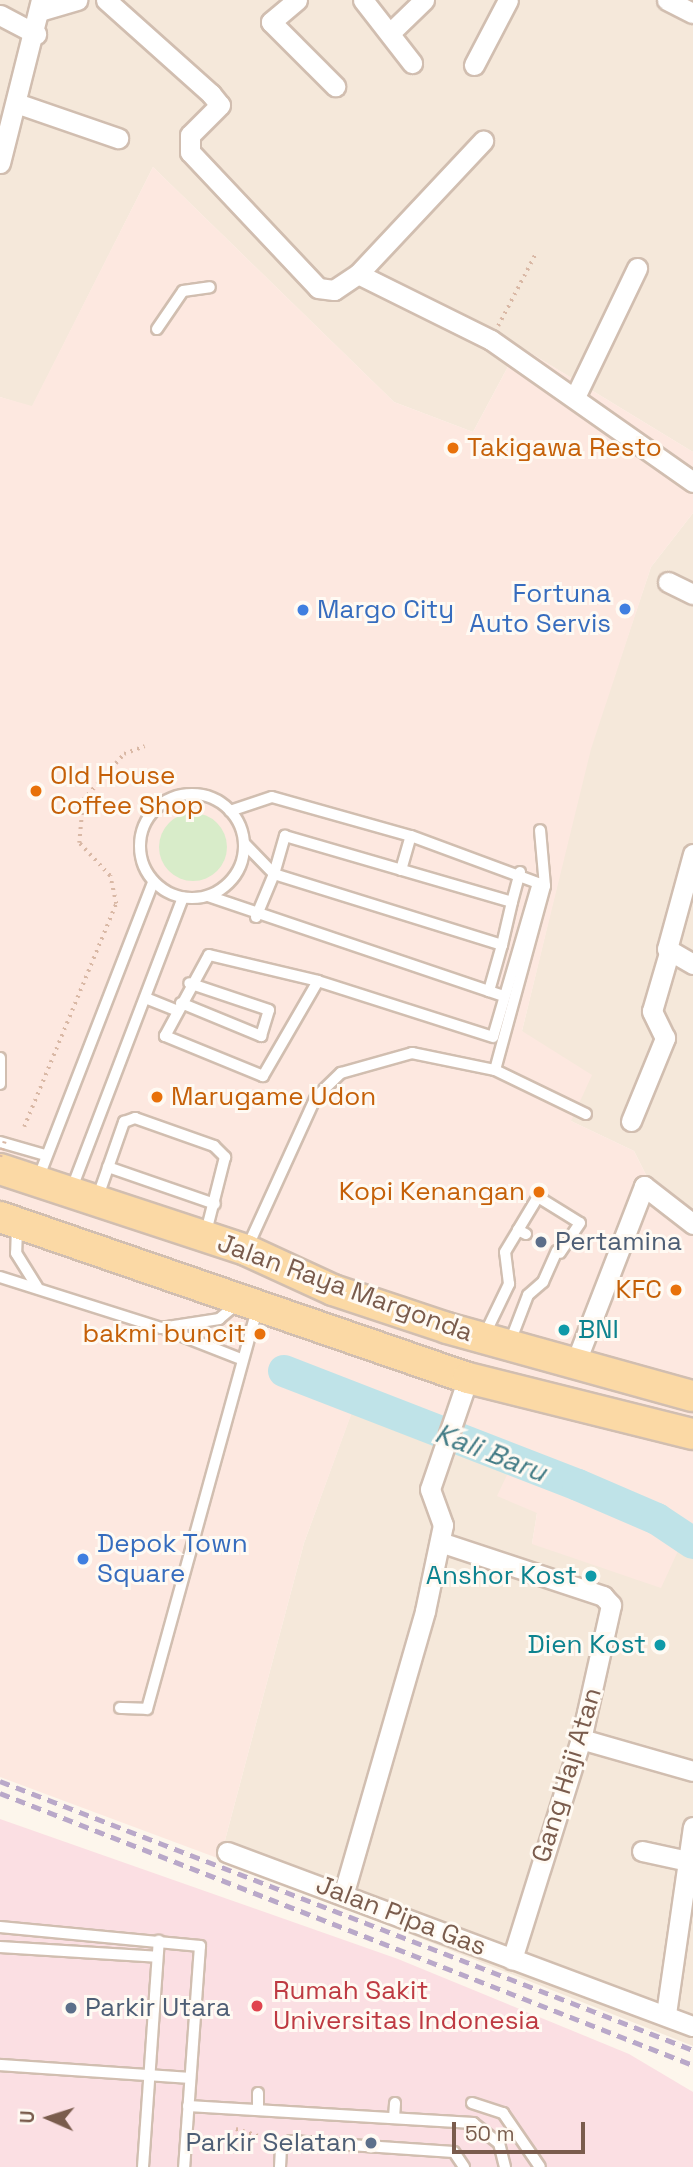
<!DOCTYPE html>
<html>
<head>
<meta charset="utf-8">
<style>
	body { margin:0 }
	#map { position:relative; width:693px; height:2167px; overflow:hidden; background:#fdf6ec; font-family:"Space Grotesk",sans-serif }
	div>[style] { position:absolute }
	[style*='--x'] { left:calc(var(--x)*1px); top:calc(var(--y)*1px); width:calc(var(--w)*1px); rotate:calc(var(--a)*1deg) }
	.residential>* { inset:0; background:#f5e8da }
	.commercial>* { inset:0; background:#fde8e0 }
	.medical>* { inset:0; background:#fbdfe3 }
	.green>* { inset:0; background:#d8ecc9 }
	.round { border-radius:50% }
	.river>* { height:32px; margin:-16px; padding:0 16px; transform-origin:16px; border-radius:16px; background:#bfe3e8 }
	.path>* { height:3.5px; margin-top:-1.75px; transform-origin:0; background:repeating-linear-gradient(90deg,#d9b8a5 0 2px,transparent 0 7px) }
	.roads { filter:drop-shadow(2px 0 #d1beb0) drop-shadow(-2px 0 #d1beb0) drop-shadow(0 2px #d1beb0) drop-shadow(0 -2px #d1beb0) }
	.service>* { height:10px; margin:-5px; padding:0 5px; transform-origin:5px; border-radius:5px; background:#fff }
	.service>.ring { margin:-5px; padding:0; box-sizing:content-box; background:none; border:10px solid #fff; border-radius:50% }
	.minor>* { height:19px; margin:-9.5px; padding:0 9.5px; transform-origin:9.5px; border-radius:9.5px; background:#fff }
	.primary>* { height:30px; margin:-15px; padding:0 15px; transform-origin:15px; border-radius:15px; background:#fbd9a5 }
	.rail>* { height:5px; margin-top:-2.5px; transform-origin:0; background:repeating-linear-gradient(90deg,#b9a8c9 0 10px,transparent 0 17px) }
	.path-bridge>* { height:3.5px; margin-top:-1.75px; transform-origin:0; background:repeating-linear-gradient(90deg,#d9b8a5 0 2px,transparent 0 7px) }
	.dots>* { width:19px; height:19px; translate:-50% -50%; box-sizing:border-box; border:4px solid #fffaf3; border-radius:50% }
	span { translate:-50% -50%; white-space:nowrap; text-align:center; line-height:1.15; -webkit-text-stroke:6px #fffaf3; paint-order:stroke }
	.food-label { font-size:26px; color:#c56008 }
	.left { translate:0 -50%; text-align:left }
	.right { translate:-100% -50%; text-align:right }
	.shop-label { font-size:26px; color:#366cbe }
	.service-label { font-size:26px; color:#4e5e75 }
	.street-label { font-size:26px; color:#7a5c4d }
	.culture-label { font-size:26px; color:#0d838f }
	.health-label { font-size:26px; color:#be3a42 }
	.water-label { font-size:28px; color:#437c86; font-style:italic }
	.north { position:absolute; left:14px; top:2083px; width:70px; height:70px; -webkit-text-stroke:5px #fffaf3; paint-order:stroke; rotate:273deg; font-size:19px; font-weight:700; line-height:28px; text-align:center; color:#7a5c4d }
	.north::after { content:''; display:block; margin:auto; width:24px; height:32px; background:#7a5c4d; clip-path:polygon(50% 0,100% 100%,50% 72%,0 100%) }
	.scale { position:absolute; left:452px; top:2122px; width:133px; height:32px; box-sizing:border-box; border:4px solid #7a5c4d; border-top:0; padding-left:9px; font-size:21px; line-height:24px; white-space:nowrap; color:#7a5c4d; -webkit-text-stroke:5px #fffaf3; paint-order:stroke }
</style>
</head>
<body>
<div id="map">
	<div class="residential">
		<i style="clip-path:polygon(0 0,693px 0,693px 452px,519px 346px,473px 432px,394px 402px,153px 167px,32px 407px,0 397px)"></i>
		<i style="clip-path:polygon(693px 513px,693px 1214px,648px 1179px,634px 1151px,571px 1121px,522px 1031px,590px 749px,651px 567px)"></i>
		<i style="clip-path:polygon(358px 1395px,514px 1460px,537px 1513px,532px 1544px,683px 1540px,693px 1548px,693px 2046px,220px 1859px,304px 1543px)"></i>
	</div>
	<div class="commercial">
		<i style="clip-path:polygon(153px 167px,394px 402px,473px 432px,519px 346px,693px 452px,693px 513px,651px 567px,591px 749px,522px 1031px,592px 1075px,571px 1121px,634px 1151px,648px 1179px,693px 1214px,693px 1548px,683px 1540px,661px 1588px,532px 1544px,537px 1513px,497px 1496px,514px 1460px,358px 1396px,304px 1543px,220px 1859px,0 1777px,0 397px,32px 406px)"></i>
	</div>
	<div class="medical">
		<i style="clip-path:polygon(0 1819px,398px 1959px,629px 2054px,693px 2092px,693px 2167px,0 2167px)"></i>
	</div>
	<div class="green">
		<i class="round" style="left:159px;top:813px;width:68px;height:68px"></i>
	</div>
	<div class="river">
		<i style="--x:284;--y:1371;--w:315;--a:21.2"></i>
		<i style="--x:578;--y:1485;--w:86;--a:23.3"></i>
		<i style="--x:657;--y:1519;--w:43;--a:33.7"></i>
	</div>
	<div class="path">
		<i style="--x:498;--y:326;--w:82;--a:-62.5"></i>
		<i style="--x:24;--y:1127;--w:241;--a:-67.6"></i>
		<i style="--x:116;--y:904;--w:29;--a:-102"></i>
		<i style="--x:110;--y:876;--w:45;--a:-133.2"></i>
		<i style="--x:79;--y:843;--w:43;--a:-84.7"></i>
		<i style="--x:83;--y:800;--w:62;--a:-48.3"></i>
		<i style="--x:124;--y:754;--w:22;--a:-21"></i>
		<i style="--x:236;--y:2129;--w:39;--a:17"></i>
	</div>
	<div class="roads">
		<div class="service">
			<i style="--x:157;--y:329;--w:46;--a:-55.6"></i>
			<i style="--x:183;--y:291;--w:27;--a:-8"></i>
			<i class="ring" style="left:140px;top:794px;width:94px;height:94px"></i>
			<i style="--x:230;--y:811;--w:44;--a:-18.4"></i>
			<i style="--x:272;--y:797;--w:144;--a:15.7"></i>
			<i style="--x:411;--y:836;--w:135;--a:20.3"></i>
			<i style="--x:538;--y:883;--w:160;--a:106.3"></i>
			<i style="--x:493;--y:1037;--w:184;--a:-162.3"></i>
			<i style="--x:244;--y:843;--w:43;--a:45.9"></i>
			<i style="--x:274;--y:874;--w:40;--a:-74"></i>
			<i style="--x:285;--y:836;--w:236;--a:16.2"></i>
			<i style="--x:512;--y:902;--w:44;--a:103.1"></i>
			<i style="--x:401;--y:870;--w:35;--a:-74"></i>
			<i style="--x:208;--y:896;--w:312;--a:18.7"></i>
			<i style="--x:512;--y:902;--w:31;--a:-75"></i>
			<i style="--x:256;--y:917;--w:47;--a:-67.3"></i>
			<i style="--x:274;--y:874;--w:239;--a:17.3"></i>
			<i style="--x:502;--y:945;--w:48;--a:105.8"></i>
			<i style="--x:209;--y:955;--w:112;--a:13.4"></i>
			<i style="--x:318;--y:981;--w:110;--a:120.1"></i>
			<i style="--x:263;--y:1076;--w:106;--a:-157.8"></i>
			<i style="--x:165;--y:1036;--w:92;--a:-61.5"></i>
			<i style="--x:148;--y:999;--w:32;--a:22"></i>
			<i style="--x:181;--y:1003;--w:87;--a:22.4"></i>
			<i style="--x:261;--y:1036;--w:27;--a:-73"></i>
			<i style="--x:269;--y:1010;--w:84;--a:-161.4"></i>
			<i style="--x:0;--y:1058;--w:26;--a:90"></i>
			<i style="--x:495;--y:1070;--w:101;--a:25.8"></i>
			<i style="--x:0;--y:1142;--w:47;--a:16.1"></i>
			<i style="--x:108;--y:1167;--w:113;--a:19.1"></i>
			<i style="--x:38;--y:1179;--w:318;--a:-68.8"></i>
			<i style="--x:72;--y:1188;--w:311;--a:-69.1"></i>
			<i style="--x:97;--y:1199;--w:82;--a:-70.7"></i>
			<i style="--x:124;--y:1122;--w:12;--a:-20"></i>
			<i style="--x:135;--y:1118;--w:84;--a:19.5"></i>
			<i style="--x:214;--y:1146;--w:16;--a:45"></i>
			<i style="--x:225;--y:1157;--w:77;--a:104.2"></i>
			<i style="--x:17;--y:1228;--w:25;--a:92"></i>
			<i style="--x:16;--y:1253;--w:40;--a:58"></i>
			<i style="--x:518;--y:1230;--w:39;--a:-59"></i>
			<i style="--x:538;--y:1197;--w:49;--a:31.8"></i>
			<i style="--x:580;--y:1223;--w:36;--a:124"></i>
			<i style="--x:248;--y:1246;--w:164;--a:-65.5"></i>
			<i style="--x:316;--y:1097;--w:35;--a:-44"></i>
			<i style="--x:341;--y:1073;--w:74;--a:-15.7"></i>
			<i style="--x:412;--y:1053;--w:85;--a:11.6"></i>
			<i style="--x:495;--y:1070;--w:191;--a:-74.8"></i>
			<i style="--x:545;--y:886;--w:56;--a:-95.1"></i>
			<i style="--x:0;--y:1277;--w:169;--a:17.6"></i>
			<i style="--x:161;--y:1328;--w:59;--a:-8.8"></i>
			<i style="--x:219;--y:1319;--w:26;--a:-40"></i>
			<i style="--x:167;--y:1330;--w:79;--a:21.4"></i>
			<i style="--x:484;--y:1336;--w:58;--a:-64.3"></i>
			<i style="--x:509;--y:1284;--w:32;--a:-97"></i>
			<i style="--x:505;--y:1252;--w:26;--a:-59"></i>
			<i style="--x:518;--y:1230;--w:9;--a:27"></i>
			<i style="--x:510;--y:1342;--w:50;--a:-69"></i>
			<i style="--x:528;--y:1295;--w:20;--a:-41"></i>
			<i style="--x:543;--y:1282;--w:34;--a:-66"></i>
			<i style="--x:120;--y:1708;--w:27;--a:2"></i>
			<i style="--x:147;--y:1709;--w:415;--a:-74.6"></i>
			<i style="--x:0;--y:1927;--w:201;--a:5.4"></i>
			<i style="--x:200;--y:1946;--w:222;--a:94.1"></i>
			<i style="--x:0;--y:1947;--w:157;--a:3.6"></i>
			<i style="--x:0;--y:2065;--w:190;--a:3.9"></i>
			<i style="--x:472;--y:2103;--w:33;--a:18"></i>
			<i style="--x:503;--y:2113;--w:65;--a:55.6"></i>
			<i style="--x:188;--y:2106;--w:286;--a:3.4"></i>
			<i style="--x:473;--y:2123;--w:33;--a:38"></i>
			<i style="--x:499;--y:2143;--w:25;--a:76"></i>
			<i style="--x:258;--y:2110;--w:17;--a:-90"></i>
			<i style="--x:394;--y:2118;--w:15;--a:-86"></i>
			<i style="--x:143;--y:2167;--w:227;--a:-86"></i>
			<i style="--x:280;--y:2167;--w:17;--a:-87"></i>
			<i style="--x:281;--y:2150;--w:13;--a:-42"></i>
			<i style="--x:291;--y:2141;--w:163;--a:3.9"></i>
			<i style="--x:454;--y:2152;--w:18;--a:56"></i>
		</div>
		<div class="minor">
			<i style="--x:106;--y:0;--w:141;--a:41.8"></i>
			<i style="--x:211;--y:94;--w:14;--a:51"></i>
			<i style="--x:220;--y:105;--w:42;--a:135"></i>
			<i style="--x:190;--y:135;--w:17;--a:90"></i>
			<i style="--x:190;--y:152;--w:187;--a:46.7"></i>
			<i style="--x:318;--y:288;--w:16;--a:7"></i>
			<i style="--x:334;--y:290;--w:29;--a:-34"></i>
			<i style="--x:358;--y:274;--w:183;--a:-46.8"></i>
			<i style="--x:297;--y:0;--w:34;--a:140"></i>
			<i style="--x:271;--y:22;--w:91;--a:45"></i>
			<i style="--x:363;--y:0;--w:80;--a:52.1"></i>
			<i style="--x:667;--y:0;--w:29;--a:27"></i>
			<i style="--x:39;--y:11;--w:40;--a:-16"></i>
			<i style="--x:0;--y:15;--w:41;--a:27.8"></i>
			<i style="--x:391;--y:32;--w:46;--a:-44.1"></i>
			<i style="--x:474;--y:65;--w:73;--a:-62.4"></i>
			<i style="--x:19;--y:104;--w:105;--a:19"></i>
			<i style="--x:0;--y:163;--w:168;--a:-75.9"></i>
			<i style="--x:358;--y:274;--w:148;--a:26.4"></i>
			<i style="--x:491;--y:340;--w:247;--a:35.1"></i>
			<i style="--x:576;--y:395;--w:141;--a:-64.3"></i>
			<i style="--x:668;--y:582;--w:28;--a:26"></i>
			<i style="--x:693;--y:854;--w:98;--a:105.3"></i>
			<i style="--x:667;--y:949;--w:30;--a:30"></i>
			<i style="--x:631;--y:1121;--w:90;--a:-67.7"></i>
			<i style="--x:665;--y:1038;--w:30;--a:-116"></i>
			<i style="--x:652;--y:1011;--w:60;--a:-73.7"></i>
			<i style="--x:575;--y:1364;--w:191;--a:-68.8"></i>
			<i style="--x:644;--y:1186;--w:62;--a:37.8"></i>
			<i style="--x:440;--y:1542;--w:172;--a:18.3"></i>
			<i style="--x:603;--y:1596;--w:12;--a:48"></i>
			<i style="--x:611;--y:1605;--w:137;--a:102.6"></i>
			<i style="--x:581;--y:1739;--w:231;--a:107.4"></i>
			<i style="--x:581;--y:1739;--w:116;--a:15.9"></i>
			<i style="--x:642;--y:1851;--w:47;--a:12.3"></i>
			<i style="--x:227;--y:1852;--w:497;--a:20.5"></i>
			<i style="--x:344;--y:1892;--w:292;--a:-73.9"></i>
			<i style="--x:425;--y:1611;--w:88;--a:-78.2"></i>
			<i style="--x:443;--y:1525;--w:38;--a:-110"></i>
			<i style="--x:430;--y:1489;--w:117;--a:-71.1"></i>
			<i style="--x:666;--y:2014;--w:189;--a:-81.8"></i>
		</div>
		<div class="primary">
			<i style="--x:0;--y:1169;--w:259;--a:18.2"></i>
			<i style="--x:246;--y:1250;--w:96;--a:24.7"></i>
			<i style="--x:333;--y:1290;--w:120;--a:18.4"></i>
			<i style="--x:447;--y:1328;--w:255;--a:15.5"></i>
			<i style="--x:0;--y:1217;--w:495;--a:19"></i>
			<i style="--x:468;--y:1378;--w:232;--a:14"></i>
		</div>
	</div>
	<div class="rail">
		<i style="--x:0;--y:1781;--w:743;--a:21.21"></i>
		<i style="--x:0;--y:1793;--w:744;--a:21.43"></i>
	</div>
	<div class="path-bridge">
		<i style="--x:0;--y:1157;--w:19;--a:-74"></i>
	</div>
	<div class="dots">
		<i style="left:453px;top:448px;background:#e8710a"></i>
		<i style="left:625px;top:609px;background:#3f7fe0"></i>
		<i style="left:303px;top:610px;background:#3f7fe0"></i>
		<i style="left:36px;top:791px;background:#e8710a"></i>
		<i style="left:157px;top:1097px;background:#e8710a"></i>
		<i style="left:539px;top:1192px;background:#e8710a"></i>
		<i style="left:541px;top:1242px;background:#5c6f8a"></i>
		<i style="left:676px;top:1290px;background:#e8710a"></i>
		<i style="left:564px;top:1330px;background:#0f9aa8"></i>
		<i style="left:260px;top:1334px;background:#e8710a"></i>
		<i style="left:83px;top:1559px;background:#3f7fe0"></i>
		<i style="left:591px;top:1576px;background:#0f9aa8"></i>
		<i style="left:660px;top:1645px;background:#0f9aa8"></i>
		<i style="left:257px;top:2006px;background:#e0444e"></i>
		<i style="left:71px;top:2008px;background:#5c6f8a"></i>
		<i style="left:371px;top:2143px;background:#5c6f8a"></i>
	</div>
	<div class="food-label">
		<span class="left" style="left:467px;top:448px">Takigawa Resto</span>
		<span class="left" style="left:50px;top:791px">Old House<br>Coffee Shop</span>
		<span class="left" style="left:171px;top:1097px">Marugame Udon</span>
		<span class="right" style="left:525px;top:1192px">Kopi Kenangan</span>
		<span class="right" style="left:662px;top:1290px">KFC</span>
		<span class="right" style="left:246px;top:1334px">bakmi buncit</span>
	</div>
	<div class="shop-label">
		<span class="right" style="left:611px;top:609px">Fortuna<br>Auto Servis</span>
		<span class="left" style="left:317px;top:610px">Margo City</span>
		<span class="left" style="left:97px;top:1559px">Depok Town<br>Square</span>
	</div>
	<div class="service-label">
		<span class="left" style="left:555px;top:1242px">Pertamina</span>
		<span class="left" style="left:85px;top:2008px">Parkir Utara</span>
		<span class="right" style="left:357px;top:2143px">Parkir Selatan</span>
	</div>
	<div class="street-label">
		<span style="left:345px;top:1288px;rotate:20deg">Jalan Raya Margonda</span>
		<span style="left:567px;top:1775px;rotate:-73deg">Gang Haji Atan</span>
		<span style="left:401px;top:1916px;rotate:21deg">Jalan Pipa Gas</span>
	</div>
	<div class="culture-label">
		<span class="left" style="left:578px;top:1330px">BNI</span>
		<span class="right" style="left:577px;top:1576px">Anshor Kost</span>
		<span class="right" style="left:646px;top:1645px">Dien Kost</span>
	</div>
	<div class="health-label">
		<span class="left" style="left:273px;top:2006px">Rumah Sakit<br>Universitas Indonesia</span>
	</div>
	<div class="water-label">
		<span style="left:491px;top:1452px;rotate:21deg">Kali Baru</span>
	</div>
	<div class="north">U</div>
	<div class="scale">50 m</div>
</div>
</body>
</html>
